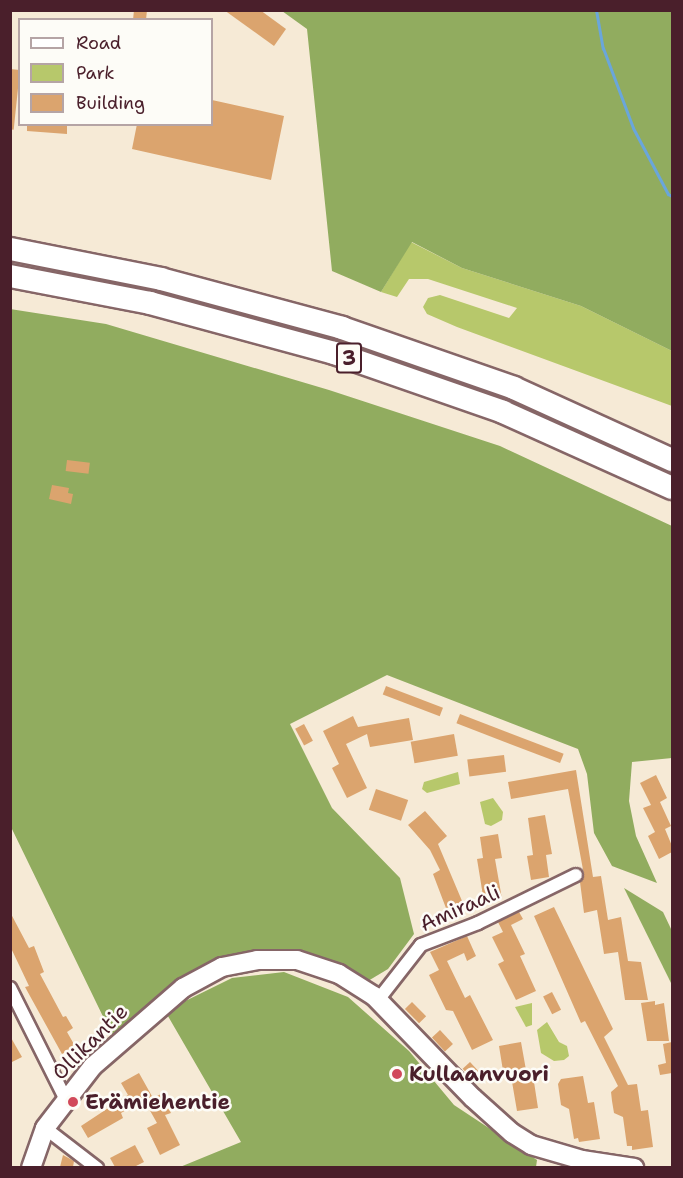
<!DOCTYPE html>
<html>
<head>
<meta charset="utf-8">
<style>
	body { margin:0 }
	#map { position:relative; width:683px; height:1178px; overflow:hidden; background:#f6ead6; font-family:"Shantell Sans",sans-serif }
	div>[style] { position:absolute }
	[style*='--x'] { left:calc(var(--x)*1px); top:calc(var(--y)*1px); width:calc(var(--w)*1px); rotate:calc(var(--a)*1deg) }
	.green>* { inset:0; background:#b7c86b }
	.forest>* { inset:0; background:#91ac5f }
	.stream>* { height:3px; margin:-1.5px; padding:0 1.5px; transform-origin:1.5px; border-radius:1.5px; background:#6aa6db }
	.building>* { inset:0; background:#dba46e; transform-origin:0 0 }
	.roads { filter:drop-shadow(2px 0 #866667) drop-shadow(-2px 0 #866667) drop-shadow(0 2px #866667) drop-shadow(0 -2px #866667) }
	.street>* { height:12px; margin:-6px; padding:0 6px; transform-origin:6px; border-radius:6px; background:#fff }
	.secondary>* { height:18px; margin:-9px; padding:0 9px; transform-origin:9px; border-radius:9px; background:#fff }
	.highway>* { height:22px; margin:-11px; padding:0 11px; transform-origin:11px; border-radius:11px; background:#fff }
	.dots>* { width:16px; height:16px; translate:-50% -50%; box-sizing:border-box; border:3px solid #fdfcf7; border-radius:50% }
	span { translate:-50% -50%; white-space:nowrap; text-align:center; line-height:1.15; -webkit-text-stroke:5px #fdfcf7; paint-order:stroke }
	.shield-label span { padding:2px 4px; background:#fdfcf7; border:2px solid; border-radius:4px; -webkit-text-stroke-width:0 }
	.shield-label { font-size:20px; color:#4a1f2b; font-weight:700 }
	.street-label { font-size:21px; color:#4a1f2b }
	.poi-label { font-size:21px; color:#4a1f2b; font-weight:700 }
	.left { translate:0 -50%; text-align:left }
	.frame { position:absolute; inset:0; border:12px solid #4a1f2b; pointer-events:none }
	.legend { position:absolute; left:18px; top:18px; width:195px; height:108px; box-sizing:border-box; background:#fdfcf7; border:2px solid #b5a4a5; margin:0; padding:8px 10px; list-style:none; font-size:18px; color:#4a1f2b }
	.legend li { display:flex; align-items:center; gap:12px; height:30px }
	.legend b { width:30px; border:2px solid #b5a4a5 }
</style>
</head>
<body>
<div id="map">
	<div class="green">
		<i style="clip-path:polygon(411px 242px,462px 268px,581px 306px,672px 351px,672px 406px,457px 327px,427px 314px,423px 307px,428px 298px,440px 295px,509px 318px,517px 308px,428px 279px,409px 279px,397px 297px,381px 292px)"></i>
		<i style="clip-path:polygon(458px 772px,460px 784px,427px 793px,422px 789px,424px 782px)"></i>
		<i style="clip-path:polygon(493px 798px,503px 812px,502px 820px,491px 826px,485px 824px,480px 802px)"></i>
		<i style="clip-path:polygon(532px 1003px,532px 1025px,526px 1027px,515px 1007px)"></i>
		<i style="clip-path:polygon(547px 1022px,559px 1042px,567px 1046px,569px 1056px,564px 1060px,554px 1061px,541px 1053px,537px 1030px)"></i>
	</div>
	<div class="forest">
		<i style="clip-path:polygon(282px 11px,672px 11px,672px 351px,581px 306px,462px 268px,412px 242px,381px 292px,332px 271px,307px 29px)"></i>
		<i style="clip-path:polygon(10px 309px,106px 324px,329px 390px,500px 446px,672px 526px,672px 758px,632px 762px,629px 801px,636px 836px,657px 883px,612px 866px,594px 833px,587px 774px,578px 749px,387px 675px,290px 724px,332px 808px,400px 878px,414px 934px,388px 969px,368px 981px,319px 956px,254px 955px,182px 983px,112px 1035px,11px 827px)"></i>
		<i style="clip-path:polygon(624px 888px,663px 912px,672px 931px,672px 985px)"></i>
		<i style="clip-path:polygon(284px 972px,348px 997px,409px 1051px,454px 1105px,537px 1160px,536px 1167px,180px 1167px,241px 1142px,165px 1011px,232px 978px)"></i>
	</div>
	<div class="stream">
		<i style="--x:596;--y:10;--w:39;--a:80"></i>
		<i style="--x:603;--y:48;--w:85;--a:69.4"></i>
		<i style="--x:633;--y:128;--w:75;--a:62.1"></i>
		<i style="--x:668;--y:194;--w:4;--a:27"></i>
	</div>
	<div class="building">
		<i style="clip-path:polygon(134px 10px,147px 10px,146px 20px,133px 20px)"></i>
		<i style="clip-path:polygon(224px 10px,260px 10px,286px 29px,274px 46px)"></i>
		<i style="left:10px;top:69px;width:10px;height:60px;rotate:6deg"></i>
		<i style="clip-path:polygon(212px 100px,284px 116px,271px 180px,132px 149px,137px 124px,212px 124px)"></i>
		<i style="clip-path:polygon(27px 124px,67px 124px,67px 134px,27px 131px)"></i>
		<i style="left:67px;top:460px;width:23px;height:11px;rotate:7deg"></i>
		<i style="clip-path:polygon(52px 485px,69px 488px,68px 493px,73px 494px,71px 504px,49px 499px)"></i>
		<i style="left:386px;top:686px;width:61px;height:9px;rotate:21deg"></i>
		<i style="left:460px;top:714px;width:111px;height:10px;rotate:21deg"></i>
		<i style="clip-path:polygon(353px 716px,358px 727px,409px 718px,413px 740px,370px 747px,367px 734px,346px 744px,367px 788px,347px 798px,332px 768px,339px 764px,323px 731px)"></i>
		<i style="left:304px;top:724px;width:19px;height:10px;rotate:62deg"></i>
		<i style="left:454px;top:734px;width:22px;height:44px;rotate:80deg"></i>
		<i style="left:504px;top:755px;width:17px;height:37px;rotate:83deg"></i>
		<i style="clip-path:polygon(576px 770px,593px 877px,601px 876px,608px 920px,621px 917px,628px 961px,641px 962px,648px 1000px,625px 1000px,618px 952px,604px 954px,597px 910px,584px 913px,580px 882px,584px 875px,568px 789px,511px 799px,508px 782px)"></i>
		<i style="clip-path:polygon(656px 775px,667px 798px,660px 802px,671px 826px,665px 829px,672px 846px,672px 852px,659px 859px,648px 836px,655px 832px,643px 808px,651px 805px,640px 783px)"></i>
		<i style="left:376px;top:789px;width:34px;height:22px;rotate:19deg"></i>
		<i style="clip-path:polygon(425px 811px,447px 836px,438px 844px,465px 908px,449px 916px,433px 874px,440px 870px,430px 850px,408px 825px)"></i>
		<i style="clip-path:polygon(545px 815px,552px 854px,546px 855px,549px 877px,531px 880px,527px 856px,533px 855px,528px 818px)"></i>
		<i style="clip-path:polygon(498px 834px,502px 858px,495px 859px,502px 899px,484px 902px,477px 859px,483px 858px,480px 837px)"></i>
		<i style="clip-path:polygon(554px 907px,613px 1029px,604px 1037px,628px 1085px,637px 1084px,641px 1111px,648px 1110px,653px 1147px,632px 1150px,632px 1146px,627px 1146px,623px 1117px,614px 1113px,612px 1101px,611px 1092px,618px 1086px,585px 1021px,581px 1023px,534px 916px)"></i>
		<i style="clip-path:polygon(10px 912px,29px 948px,34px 946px,44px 972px,40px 974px,63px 1017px,66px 1016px,73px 1028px,67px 1032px,75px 1046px,62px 1054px,25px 987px,29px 986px,10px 946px)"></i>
		<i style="clip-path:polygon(519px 912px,523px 919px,511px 925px,525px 954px,520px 956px,536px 991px,516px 1000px,498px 964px,504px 961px,492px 937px,503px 932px,498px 922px)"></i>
		<i style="clip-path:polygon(467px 936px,476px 956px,467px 961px,464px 953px,447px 961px,465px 998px,470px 995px,493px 1040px,472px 1050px,453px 1011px,446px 1010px,429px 975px,439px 970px,430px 952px)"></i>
		<i style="left:552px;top:992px;width:20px;height:10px;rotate:63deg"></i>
		<i style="clip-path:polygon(655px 1001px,655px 1005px,664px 1003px,669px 1041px,647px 1041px,641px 1003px)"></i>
		<i style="left:412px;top:1002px;width:20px;height:10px;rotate:45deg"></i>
		<i style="left:440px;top:1030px;width:19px;height:11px;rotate:47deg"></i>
		<i style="clip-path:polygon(10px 1036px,22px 1057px,10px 1063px)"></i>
		<i style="clip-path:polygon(521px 1042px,526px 1070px,532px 1069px,538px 1108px,517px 1111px,511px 1076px,504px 1077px,499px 1046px)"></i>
		<i style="clip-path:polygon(672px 1042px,672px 1073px,660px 1075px,658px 1065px,666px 1063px,663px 1044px)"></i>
		<i style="left:470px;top:1062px;width:19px;height:10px;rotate:47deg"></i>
		<i style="clip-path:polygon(139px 1073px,153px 1098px,161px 1094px,171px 1113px,165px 1115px,180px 1145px,160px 1155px,147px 1128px,157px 1123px,144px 1100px,121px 1113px,123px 1118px,88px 1138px,81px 1126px,128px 1095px,121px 1083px)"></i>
		<i style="clip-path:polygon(583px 1076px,588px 1103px,594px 1102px,600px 1139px,579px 1142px,578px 1138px,574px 1139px,569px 1109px,561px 1105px,558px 1084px,561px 1079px)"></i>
		<i style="clip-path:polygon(135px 1145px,144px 1162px,134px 1167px,115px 1167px,110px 1158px)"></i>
		<i style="clip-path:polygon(63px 1155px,74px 1161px,73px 1167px,60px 1167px)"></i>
	</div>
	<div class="roads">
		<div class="street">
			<i style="--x:10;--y:988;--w:123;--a:63.4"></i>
			<i style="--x:378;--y:1000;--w:70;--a:-52"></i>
			<i style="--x:421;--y:945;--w:61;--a:-21.1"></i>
			<i style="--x:478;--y:923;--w:109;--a:-26.1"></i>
			<i style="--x:45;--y:1128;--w:66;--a:37.6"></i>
		</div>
		<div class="secondary">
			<i style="--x:31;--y:1168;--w:42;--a:-70.7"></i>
			<i style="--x:45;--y:1128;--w:78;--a:-52.3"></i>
			<i style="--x:93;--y:1066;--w:119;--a:-40.9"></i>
			<i style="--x:183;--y:988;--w:44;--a:-28.3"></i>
			<i style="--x:222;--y:967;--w:36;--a:-11"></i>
			<i style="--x:257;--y:960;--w:40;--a:0"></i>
			<i style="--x:297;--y:960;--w:44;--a:18.4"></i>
			<i style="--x:339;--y:974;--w:41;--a:32.2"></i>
			<i style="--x:374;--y:996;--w:142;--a:45.9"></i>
			<i style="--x:473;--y:1098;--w:52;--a:41.9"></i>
			<i style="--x:512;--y:1133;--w:22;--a:32"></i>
			<i style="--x:531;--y:1145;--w:53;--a:16.4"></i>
			<i style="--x:582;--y:1160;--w:53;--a:8.7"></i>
		</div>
		<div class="highway">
			<i style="--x:10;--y:249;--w:154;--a:11.2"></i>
			<i style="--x:161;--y:279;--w:188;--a:15.1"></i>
			<i style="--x:342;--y:328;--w:182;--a:19.2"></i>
			<i style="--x:514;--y:388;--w:174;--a:24.5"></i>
			<i style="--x:10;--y:276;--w:143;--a:10.9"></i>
			<i style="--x:150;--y:303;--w:191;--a:15.2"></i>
			<i style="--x:334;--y:353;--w:179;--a:19.2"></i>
			<i style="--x:503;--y:412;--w:185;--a:24.2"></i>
		</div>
	</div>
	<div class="dots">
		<i style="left:397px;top:1074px;background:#d1495b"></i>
		<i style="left:73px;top:1102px;background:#d1495b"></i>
	</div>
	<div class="shield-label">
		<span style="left:349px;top:358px">3</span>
	</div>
	<div class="street-label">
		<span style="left:460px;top:908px;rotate:-24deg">Amiraali</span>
		<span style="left:90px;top:1042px;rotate:-45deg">Ollikantie</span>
	</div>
	<div class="poi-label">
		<span class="left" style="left:409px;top:1074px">Kullaanvuori</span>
		<span class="left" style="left:85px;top:1102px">Erämiehentie</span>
	</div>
	<div class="frame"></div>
	<ul class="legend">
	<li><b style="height:8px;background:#fff"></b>Road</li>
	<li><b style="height:16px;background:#b7c86b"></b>Park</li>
	<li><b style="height:16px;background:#dba46e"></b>Building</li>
	</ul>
</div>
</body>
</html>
